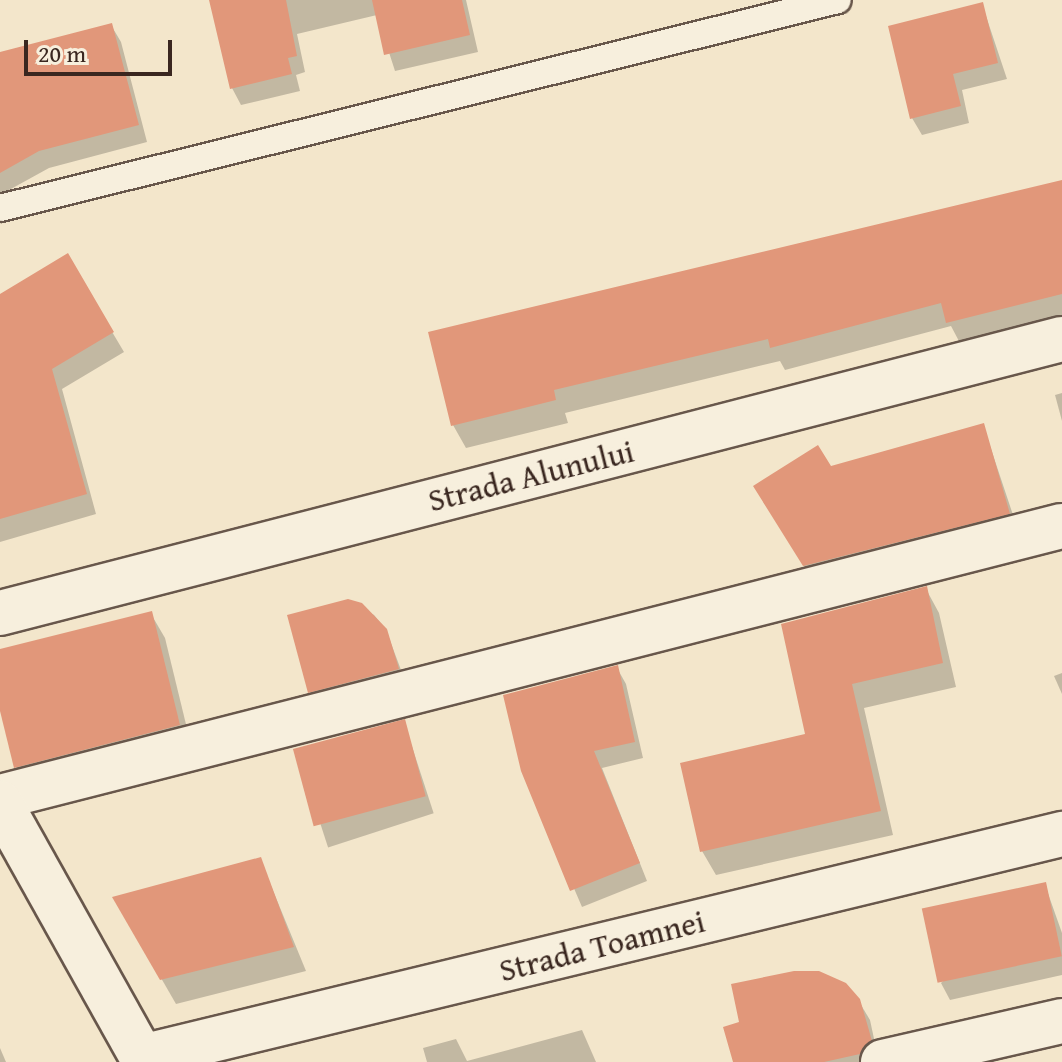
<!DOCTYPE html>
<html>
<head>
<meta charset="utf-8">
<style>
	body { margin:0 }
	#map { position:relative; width:1062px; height:1062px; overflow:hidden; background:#f3e6cb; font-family:"Gentium Book Plus",serif }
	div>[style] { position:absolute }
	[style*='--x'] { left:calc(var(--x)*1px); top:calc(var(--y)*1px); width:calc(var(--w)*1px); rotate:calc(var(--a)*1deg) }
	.shadow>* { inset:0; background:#0003; transform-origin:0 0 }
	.building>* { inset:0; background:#e1977a; transform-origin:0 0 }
	.roads { filter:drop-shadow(2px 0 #68574b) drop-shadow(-2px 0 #68574b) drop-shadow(0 2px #68574b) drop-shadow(0 -2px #68574b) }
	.lane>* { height:26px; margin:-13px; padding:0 13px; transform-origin:13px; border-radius:13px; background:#f7efdd }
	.street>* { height:44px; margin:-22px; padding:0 22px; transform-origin:22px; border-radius:22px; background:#f7efdd }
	span { translate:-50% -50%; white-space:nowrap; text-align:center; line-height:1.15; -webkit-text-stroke:6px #f7efdd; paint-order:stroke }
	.street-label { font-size:32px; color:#3a2720 }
	.scale { position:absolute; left:24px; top:40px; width:148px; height:36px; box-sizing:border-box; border:4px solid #3a2720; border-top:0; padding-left:10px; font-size:24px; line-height:28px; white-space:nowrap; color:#3a2720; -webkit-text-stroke:6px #f7efdd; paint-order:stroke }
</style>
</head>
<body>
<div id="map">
	<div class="shadow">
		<i style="clip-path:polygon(211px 0,466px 0,478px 52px,395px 71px,377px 15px,297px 34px,305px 72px,296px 75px,300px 91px,241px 105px,232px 88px)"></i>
		<i style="clip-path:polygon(982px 4px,1007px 79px,962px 90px,969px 123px,922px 135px,912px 118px)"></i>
		<i style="clip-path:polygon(111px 25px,121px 42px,147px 142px,49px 168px,0 195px,0 84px)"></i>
		<i style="clip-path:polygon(1062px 182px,1062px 319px,961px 345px,951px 326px,785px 370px,780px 361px,565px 413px,568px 423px,466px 448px,453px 425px)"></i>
		<i style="clip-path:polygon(67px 256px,124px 352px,62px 389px,96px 514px,0 542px,0 296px)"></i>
		<i style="clip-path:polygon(1062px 393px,1062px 421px,1055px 395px)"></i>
		<i style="clip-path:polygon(983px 425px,1018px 530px,814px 582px,765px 503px,830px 469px)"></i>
		<i style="clip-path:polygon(926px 589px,939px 613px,956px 687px,864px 708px,893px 835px,716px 875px,702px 851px,807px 736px)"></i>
		<i style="clip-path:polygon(348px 601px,374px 615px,386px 630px,407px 686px,319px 709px,310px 692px)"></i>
		<i style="clip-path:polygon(151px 614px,165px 638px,192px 749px,30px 791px,16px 767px,0 702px,0 651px)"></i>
		<i style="clip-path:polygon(617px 668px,626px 684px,643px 758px,602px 768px,647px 881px,582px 907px,523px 770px)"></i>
		<i style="clip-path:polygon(1062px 673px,1062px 694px,1054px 676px)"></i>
		<i style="left:404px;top:722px;width:96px;height:111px;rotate:72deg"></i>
		<i style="clip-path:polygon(260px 859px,306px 971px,176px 1004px,115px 898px)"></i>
		<i style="clip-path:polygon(1045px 885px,1062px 933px,1062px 975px,950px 1000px,941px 983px)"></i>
		<i style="clip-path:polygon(858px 1000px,870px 1020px,879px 1062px,754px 1062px)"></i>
		<i style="clip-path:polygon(582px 1030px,596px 1062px,427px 1062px,423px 1048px,456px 1039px,467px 1061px)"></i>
		<i style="clip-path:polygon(0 1048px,6px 1062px,0 1062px)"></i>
	</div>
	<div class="building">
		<i style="clip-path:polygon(209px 0,286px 0,297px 56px,288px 58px,292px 74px,230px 89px)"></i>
		<i style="clip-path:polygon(372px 0,462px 0,470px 35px,384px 55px)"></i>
		<i style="clip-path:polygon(983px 2px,998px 63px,953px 74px,961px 106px,910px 119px,888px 26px)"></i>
		<i style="clip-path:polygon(112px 23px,139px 125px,39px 151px,0 173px,0 52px)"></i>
		<i style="clip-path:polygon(1062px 180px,1062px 294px,946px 323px,941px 303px,770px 348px,768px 339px,554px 390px,556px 400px,451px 426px,428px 332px)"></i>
		<i style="clip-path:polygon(68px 253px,114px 332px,52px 369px,87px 494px,0 519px,0 294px)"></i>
		<i style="clip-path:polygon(984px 423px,1010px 514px,803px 566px,753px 486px,818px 445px,831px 466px)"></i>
		<i style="clip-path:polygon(927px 586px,943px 663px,852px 684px,881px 811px,700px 852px,680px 763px,805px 734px,781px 624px)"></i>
		<i style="clip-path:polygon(348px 599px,362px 603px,387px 629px,399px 669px,308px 693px,287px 615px)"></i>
		<i style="clip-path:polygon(152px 611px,180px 725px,14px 768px,0 711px,0 649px)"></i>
		<i style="clip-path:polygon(618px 665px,635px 742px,594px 751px,640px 863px,570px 891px,521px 771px,503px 695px)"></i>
		<i style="left:405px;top:719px;width:80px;height:116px;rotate:75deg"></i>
		<i style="clip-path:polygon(261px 857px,294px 947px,160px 980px,112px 897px)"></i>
		<i style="left:1046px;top:882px;width:76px;height:127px;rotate:78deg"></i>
		<i style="clip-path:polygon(794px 971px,819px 971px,846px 983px,860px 999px,872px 1041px,860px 1054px,824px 1062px,733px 1062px,723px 1027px,739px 1022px,731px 984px)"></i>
	</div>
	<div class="roads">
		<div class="lane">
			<i style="--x:0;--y:208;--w:863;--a:-13.94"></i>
		</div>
		<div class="street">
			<i style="--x:0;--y:613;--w:1097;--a:-14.47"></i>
			<i style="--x:0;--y:797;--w:1096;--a:-14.32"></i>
			<i style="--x:0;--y:803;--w:297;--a:60.8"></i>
			<i style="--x:142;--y:1057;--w:947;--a:-13.63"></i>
			<i style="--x:883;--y:1062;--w:184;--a:-12.9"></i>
		</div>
	</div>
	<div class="street-label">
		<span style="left:531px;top:476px;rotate:-14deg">Strada Alunului</span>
		<span style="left:602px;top:946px;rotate:-14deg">Strada Toamnei</span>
	</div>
	<div class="scale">20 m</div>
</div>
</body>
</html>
